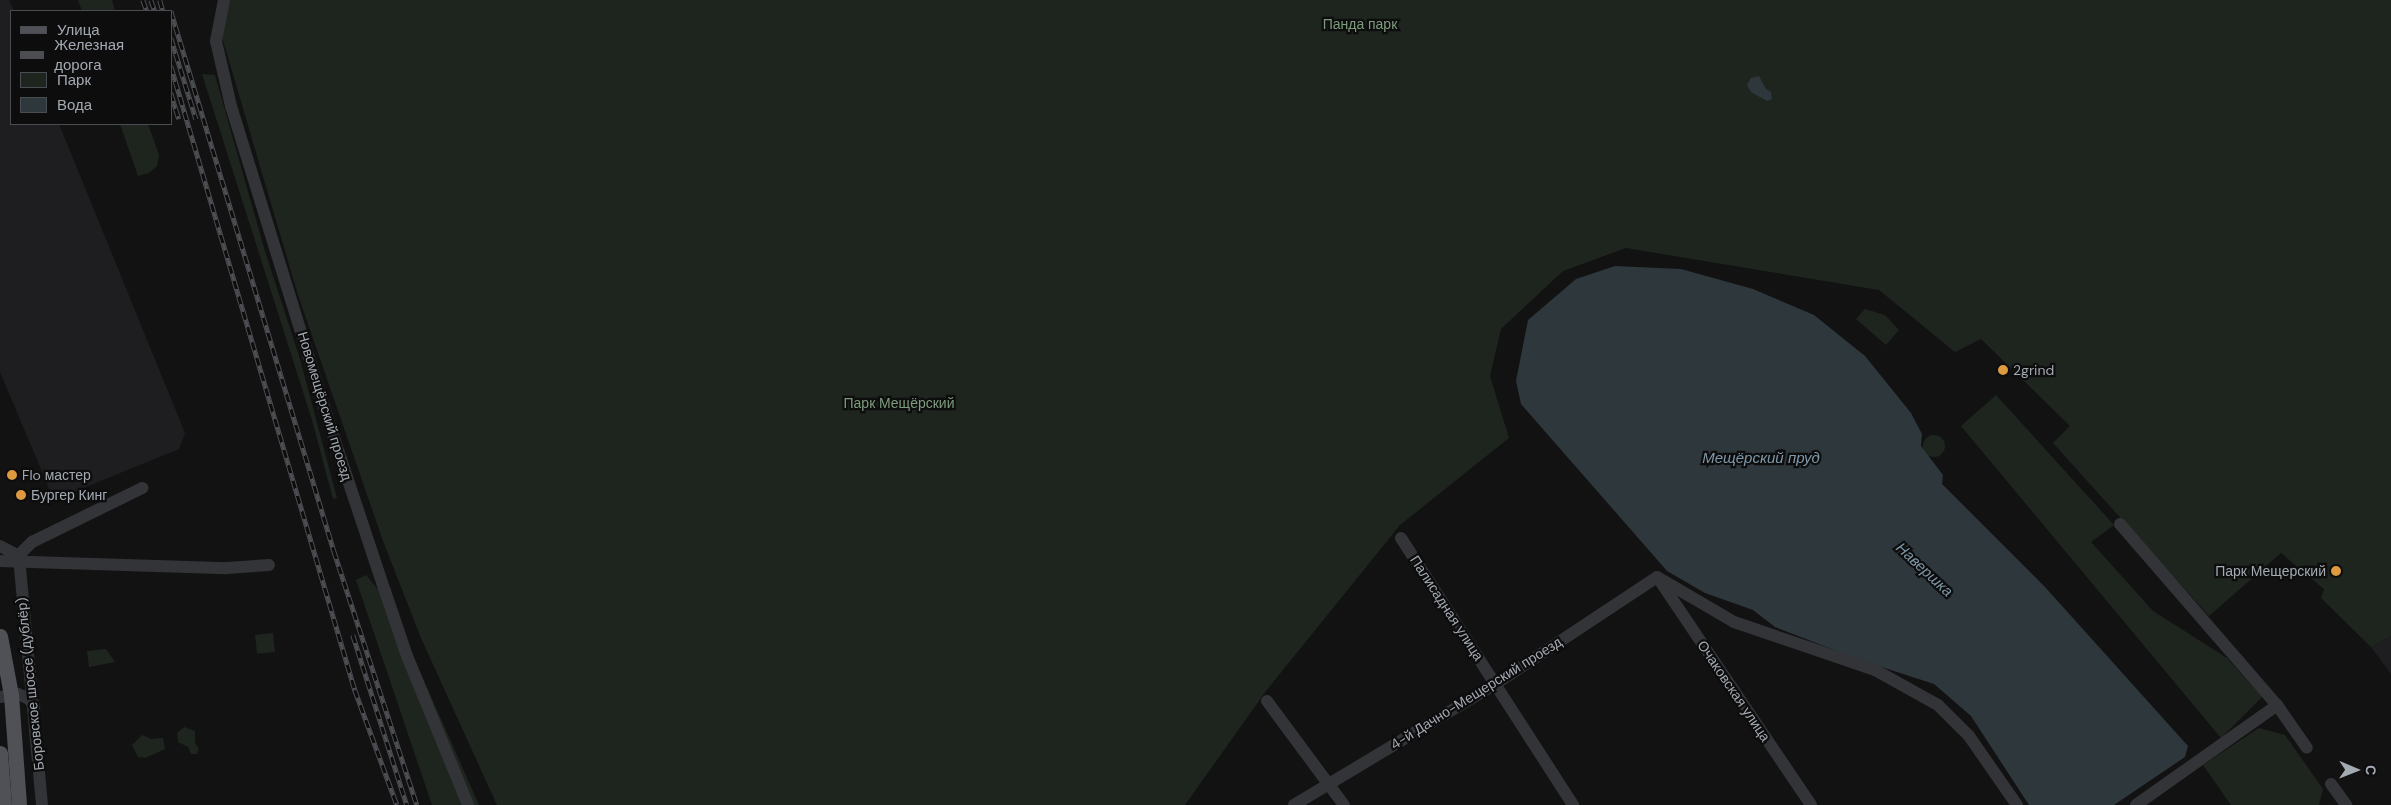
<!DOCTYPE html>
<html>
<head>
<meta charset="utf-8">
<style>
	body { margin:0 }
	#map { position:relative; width:2391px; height:805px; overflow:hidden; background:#121213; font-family:"DM Sans",sans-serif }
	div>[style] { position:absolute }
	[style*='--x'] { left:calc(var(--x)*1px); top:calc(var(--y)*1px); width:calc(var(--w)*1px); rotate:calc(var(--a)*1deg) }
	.built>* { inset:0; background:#1e1e20 }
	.green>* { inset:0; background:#1e251f; transform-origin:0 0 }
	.round { border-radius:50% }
	.water>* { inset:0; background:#2e373c }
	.minor>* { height:12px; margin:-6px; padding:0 6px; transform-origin:6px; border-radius:6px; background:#333437 }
	.major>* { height:15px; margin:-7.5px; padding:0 7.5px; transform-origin:7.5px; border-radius:7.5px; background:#4f5156 }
	.rail>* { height:4.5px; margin-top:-2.25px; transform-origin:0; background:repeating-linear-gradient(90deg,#0d0d0e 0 8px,#4c4e52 0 16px); box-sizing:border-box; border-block:1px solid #4c4e52 }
	.dots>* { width:14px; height:14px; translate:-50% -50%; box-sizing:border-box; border:2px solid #0d0d0e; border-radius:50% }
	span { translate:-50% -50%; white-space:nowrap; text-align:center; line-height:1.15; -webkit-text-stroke:4.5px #0d0d0e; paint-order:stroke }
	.park-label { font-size:14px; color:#7e9b7d }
	.poi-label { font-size:14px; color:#a4aab2 }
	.left { translate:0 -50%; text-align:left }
	.right { translate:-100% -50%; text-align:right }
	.street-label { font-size:14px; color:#a4aab2 }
	.water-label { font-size:15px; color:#7f99aa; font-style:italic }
	.legend { position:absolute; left:10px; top:10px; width:162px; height:115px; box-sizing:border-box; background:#0d0d0e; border:1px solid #494c50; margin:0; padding:6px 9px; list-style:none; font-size:15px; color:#a4aab2 }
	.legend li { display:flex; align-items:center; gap:10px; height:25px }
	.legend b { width:25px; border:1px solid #494c50 }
	.north { position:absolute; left:2331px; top:745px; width:50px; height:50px; -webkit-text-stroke:4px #0d0d0e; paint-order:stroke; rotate:91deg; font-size:14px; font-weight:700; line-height:20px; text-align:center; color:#a4aab2 }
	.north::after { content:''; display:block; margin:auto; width:18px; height:22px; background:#a4aab2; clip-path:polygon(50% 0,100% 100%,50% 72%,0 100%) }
</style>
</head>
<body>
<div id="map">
	<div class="built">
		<i style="clip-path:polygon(0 0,9px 0,14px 11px,11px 11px,11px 124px,59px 124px,185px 433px,179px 449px,54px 500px,0 372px)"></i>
		<i style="clip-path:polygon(2391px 636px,2391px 674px,2371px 647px)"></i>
	</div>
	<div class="green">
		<i style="clip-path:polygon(78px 0,112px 0,115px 11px,82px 11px)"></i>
		<i style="clip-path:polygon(230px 0,2391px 0,2391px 636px,2371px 647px,2321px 598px,2324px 589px,2281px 553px,2209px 616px,2053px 443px,2070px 426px,1981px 339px,1955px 352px,1879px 290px,1626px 248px,1563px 271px,1501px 329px,1490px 376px,1509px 438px,1400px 525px,1266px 691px,1185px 805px,497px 805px,421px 638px,383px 541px,298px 295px,222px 37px)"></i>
		<i style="clip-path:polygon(202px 74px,215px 75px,264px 248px,300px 359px,337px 498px,333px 499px,312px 420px)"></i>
		<i style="clip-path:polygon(120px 124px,148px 124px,159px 155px,157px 166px,149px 173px,138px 176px)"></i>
		<i style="clip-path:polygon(1865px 309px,1885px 315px,1899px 330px,1886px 345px,1856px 319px)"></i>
		<i style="clip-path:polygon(1996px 395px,2114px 525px,2091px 542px,2153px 611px,2227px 658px,2262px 697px,2221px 738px,1961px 426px)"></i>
		<i class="round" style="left:1923px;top:435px;width:22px;height:22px"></i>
		<i style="clip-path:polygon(366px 575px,382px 594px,403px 633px,479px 805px,432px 805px,356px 580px)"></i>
		<i style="left:273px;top:633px;width:19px;height:18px;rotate:84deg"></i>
		<i style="clip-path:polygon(106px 649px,115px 662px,89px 667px,87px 651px)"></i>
		<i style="clip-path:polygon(184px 727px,195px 731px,195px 743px,199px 749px,197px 754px,191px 754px,188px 747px,178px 742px,177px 733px)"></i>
		<i style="clip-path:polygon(2259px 728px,2285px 735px,2323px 789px,2319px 805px,2231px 805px,2203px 765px)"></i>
		<i style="clip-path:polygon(142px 735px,151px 739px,163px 738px,165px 749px,145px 758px,138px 757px,132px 745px)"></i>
	</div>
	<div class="water">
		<i style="clip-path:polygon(1759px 76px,1766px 89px,1771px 92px,1772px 99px,1767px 101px,1751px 92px,1747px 85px,1751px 78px)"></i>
		<i style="clip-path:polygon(1615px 266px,1681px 269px,1753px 289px,1814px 315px,1865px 356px,1911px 413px,1922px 434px,1921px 446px,1943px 475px,1942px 484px,2045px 587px,2170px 726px,2188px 746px,2185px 757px,2114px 805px,2029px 805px,1971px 716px,1934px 684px,1863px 661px,1775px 627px,1753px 610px,1705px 593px,1667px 571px,1521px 404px,1516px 381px,1528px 320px,1576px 279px)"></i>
	</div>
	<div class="minor">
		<i style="--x:224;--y:0;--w:42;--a:101"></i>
		<i style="--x:216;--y:41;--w:67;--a:77"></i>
		<i style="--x:231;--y:106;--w:329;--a:72.8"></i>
		<i style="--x:328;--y:420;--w:180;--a:71.6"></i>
		<i style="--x:385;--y:591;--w:69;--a:71.3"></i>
		<i style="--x:407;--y:656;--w:161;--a:67.7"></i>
		<i style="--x:2120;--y:524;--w:240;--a:49.1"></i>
		<i style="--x:2277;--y:705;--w:52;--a:55.1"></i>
		<i style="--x:1401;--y:538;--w:318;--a:57.2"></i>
		<i style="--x:0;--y:546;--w:15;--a:28"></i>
		<i style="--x:13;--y:553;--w:10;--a:61"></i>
		<i style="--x:0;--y:561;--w:227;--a:1.8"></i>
		<i style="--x:227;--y:568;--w:42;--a:-4.1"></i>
		<i style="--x:1657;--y:577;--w:89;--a:30.3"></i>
		<i style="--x:1734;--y:622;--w:149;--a:18.8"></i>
		<i style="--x:1875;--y:670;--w:72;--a:29.1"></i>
		<i style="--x:1938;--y:705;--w:44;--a:45"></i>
		<i style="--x:1969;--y:736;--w:84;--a:55.2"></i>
		<i style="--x:1660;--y:581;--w:270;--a:56"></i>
		<i style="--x:0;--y:697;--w:18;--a:-9"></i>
		<i style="--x:18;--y:694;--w:12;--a:24"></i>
		<i style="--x:29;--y:699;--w:9;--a:54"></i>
		<i style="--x:1267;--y:701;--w:129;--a:53.5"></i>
		<i style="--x:2331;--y:784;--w:26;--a:54"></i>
		<i style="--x:42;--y:805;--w:251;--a:-95.3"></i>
		<i style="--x:19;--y:555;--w:18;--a:-45"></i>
		<i style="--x:32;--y:542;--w:123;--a:-26.1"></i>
		<i style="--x:1294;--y:805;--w:237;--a:-31"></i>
		<i style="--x:1497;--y:683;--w:192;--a:-33.5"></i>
		<i style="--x:2136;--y:805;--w:173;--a:-35.3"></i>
	</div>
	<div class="major">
		<i style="--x:0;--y:636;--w:60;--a:79.4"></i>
		<i style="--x:11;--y:695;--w:110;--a:85.8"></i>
		<i style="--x:0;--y:753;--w:52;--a:85.6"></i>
	</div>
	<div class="rail">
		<i style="--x:143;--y:0;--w:12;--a:70"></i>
		<i style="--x:151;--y:0;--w:12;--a:70"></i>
		<i style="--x:160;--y:0;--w:11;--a:75"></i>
		<i style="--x:171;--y:11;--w:564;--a:73.2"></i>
		<i style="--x:334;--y:551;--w:267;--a:71.9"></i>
		<i style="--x:171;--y:38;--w:85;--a:72.8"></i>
		<i style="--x:171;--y:66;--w:651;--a:73.57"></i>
		<i style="--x:355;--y:690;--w:122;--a:69.9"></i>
		<i style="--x:171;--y:93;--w:27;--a:73"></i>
		<i style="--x:353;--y:635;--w:178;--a:72.4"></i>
	</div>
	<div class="dots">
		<i style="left:2003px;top:370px;background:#dd9a3f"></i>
		<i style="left:12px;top:475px;background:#dd9a3f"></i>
		<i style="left:21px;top:495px;background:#dd9a3f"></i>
		<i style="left:2336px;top:571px;background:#dd9a3f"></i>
	</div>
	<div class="park-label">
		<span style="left:1360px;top:24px">Панда парк</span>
		<span style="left:899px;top:403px">Парк Мещёрский</span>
	</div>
	<div class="poi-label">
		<span class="left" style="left:2013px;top:370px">2grind</span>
		<span class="left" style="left:22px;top:475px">Flo мастер</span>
		<span class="left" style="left:31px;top:495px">Бургер Кинг</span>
		<span class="right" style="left:2326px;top:571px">Парк Мещерский</span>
	</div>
	<div class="street-label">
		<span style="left:325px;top:406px;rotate:73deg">Новомещёрский проезд</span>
		<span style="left:1447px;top:608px;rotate:57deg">Палисадная улица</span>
		<span style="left:30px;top:684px;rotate:-96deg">Боровское шоссе (дублёр)</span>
		<span style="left:1734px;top:691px;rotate:56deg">Очаковская улица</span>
		<span style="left:1476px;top:693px;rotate:-32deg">4-й Дачно-Мещерский проезд</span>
	</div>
	<div class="water-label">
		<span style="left:1761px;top:459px">Мещёрский пруд</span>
		<span style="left:1924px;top:570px;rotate:43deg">Навершка</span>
	</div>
	<ul class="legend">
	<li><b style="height:6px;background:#4f5156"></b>Улица</li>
	<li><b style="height:6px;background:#4c4e52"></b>Железная дорога</li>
	<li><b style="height:14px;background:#1e251f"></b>Парк</li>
	<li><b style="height:14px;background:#2e373c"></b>Вода</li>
	</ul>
	<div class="north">С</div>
</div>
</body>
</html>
